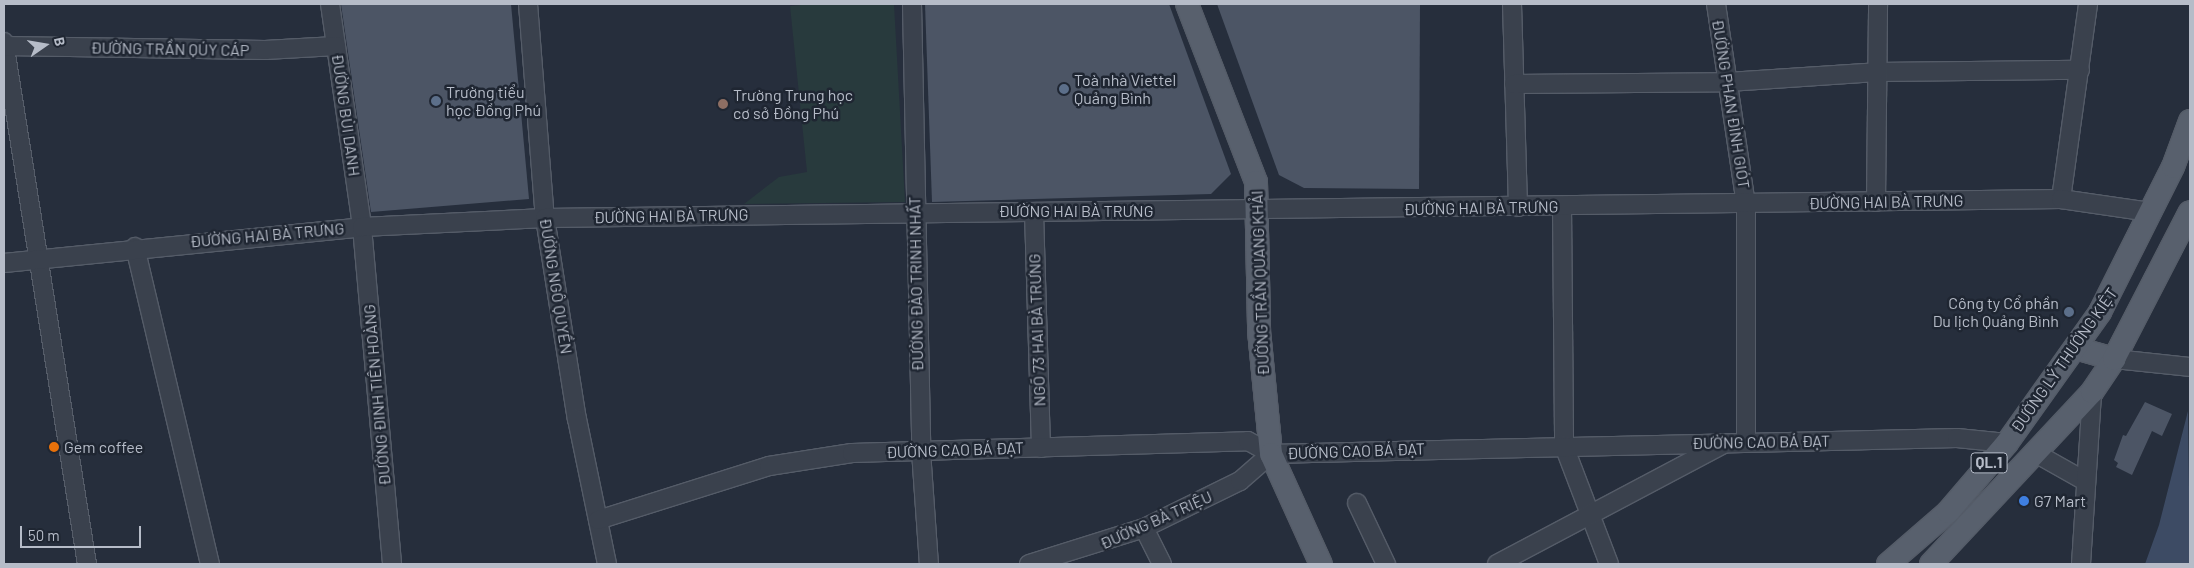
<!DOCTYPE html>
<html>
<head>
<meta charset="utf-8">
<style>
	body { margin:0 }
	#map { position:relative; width:2194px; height:568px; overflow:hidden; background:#262e3c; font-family:Barlow,sans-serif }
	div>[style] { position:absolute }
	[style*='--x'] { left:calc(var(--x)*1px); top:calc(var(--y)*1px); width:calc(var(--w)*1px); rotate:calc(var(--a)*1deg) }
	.green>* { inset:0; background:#283a3d }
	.water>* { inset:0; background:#3d4b64 }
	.building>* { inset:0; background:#4c5565 }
	.roads { filter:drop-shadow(1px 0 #555c68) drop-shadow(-1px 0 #555c68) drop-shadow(0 1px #555c68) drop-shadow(0 -1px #555c68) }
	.minor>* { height:18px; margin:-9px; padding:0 9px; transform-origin:9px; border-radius:9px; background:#3a414d }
	.major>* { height:22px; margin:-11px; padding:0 11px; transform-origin:11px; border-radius:11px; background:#58606d }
	.dots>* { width:14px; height:14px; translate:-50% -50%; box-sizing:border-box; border:2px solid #1f2632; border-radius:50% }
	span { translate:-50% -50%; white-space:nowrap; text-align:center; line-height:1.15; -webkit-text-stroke:5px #1f2632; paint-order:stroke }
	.shield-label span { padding:1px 4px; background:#1f2632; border:1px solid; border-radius:4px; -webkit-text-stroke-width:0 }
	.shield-label { font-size:15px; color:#b6bcc8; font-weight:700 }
	.street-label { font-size:16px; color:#b6bcc8 }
	.poi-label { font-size:16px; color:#b6bcc8 }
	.left { translate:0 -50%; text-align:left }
	.right { translate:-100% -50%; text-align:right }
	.frame { position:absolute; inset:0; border:5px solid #b6bcc8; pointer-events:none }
	.north { position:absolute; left:20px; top:20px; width:50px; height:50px; -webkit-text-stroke:4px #1f2632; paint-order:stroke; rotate:77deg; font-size:14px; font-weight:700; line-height:20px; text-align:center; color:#b6bcc8 }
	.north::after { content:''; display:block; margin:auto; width:18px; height:22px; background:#b6bcc8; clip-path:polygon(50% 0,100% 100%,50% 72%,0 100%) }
	.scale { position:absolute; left:20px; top:526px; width:121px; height:22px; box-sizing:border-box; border:2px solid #b6bcc8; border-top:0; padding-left:6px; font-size:15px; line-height:18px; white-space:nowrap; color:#b6bcc8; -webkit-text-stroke:4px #1f2632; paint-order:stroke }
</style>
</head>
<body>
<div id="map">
	<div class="green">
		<i style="clip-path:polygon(812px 4px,894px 4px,905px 202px,744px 204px,779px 177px,807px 172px,790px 6px)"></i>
	</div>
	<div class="water">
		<i style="clip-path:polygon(2188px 411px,2190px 564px,2145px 564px,2159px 525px)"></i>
	</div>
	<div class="building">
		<i style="clip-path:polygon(341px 4px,511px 4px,529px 199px,371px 212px)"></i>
		<i style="clip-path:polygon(925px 4px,1169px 4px,1231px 174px,1211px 194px,932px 202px)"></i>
		<i style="clip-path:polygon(1217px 4px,1420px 4px,1419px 189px,1304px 188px,1279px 175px)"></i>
		<i style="clip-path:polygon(2145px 402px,2172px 414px,2162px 436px,2152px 431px,2132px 475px,2116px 467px,2118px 463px,2114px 460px,2123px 435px,2126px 436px)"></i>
	</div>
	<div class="roads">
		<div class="minor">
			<i style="--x:330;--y:4;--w:225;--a:81.8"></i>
			<i style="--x:362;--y:227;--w:338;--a:84.9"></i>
			<i style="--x:528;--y:4;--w:215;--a:85.5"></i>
			<i style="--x:545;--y:218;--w:204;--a:81"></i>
			<i style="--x:577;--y:419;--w:148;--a:78.3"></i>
			<i style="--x:912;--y:4;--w:447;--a:88.8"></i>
			<i style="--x:921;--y:451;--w:113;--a:86"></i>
			<i style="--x:1512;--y:4;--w:203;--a:88.3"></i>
			<i style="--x:1716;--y:4;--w:202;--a:81.5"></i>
			<i style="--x:1746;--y:204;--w:238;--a:90"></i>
			<i style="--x:4;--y:42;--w:529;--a:80.97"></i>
			<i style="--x:4;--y:46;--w:261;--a:0.9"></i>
			<i style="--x:265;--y:50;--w:71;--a:-3.2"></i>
			<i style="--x:1514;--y:84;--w:214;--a:-0.5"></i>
			<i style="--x:1728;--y:82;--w:149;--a:-3.8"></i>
			<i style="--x:1877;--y:72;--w:203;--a:-0.6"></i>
			<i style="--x:2061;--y:199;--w:197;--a:-82.1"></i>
			<i style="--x:1876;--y:202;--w:198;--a:-89.4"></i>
			<i style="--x:1562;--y:206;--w:240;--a:89.5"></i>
			<i style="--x:1564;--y:446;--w:126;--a:69.1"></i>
			<i style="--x:1034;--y:212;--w:236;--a:88.3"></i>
			<i style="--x:135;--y:247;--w:326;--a:76.7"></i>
			<i style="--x:4;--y:263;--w:360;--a:-5.7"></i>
			<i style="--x:362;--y:227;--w:183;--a:-2.8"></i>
			<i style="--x:545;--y:218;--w:1516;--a:-0.72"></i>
			<i style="--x:2061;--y:199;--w:90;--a:8.3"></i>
			<i style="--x:2114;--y:359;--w:76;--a:6"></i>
			<i style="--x:2037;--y:454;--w:55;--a:29.4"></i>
			<i style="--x:1357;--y:503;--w:68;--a:64.6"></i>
			<i style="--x:598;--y:520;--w:179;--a:-17.5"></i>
			<i style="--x:769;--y:466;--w:84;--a:-8.9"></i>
			<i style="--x:852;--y:453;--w:396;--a:-1.7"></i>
			<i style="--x:1248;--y:441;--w:26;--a:29"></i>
			<i style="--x:1271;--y:454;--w:686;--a:-1.34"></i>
			<i style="--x:1957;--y:438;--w:50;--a:5.7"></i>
			<i style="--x:1144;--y:528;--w:40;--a:63.4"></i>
			<i style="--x:1029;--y:564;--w:121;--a:-17.4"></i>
			<i style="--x:1144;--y:528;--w:107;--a:-26.1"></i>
			<i style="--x:1240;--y:481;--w:41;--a:-41.1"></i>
			<i style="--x:1497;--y:564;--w:257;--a:-27.9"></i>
			<i style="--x:2081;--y:564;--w:172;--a:-86.3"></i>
		</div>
		<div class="major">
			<i style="--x:1187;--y:4;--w:191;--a:68.8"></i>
			<i style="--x:1256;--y:182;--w:149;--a:88.8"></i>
			<i style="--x:1259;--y:331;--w:124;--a:84.4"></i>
			<i style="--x:1271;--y:454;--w:121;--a:65.6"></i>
			<i style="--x:2075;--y:348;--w:41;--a:15.8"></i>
			<i style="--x:1888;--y:564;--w:79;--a:-40.9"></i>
			<i style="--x:1948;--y:512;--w:91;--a:-49.5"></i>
			<i style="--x:2007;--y:443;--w:161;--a:-54.6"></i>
			<i style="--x:2100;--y:312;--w:162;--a:-63.3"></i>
			<i style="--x:2173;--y:167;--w:49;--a:-69.7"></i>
			<i style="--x:1931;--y:564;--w:236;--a:-46.9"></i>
			<i style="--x:2092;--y:392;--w:40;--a:-56"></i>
			<i style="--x:2114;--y:359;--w:165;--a:-62.7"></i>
		</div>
	</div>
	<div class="dots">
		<i style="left:1064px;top:89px;background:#5c6f8a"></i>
		<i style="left:436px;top:101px;background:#5c6f8a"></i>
		<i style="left:723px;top:104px;background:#8d6e63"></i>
		<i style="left:2069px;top:312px;background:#5c6f8a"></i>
		<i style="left:54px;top:447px;background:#e8710a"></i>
		<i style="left:2024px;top:501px;background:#3f7fe0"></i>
	</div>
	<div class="shield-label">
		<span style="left:1989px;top:463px">QL.1</span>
	</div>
	<div class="street-label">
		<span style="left:170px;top:49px;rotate:1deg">ĐƯỜNG TRẦN QÚY CÁP</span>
		<span style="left:1731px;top:104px;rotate:81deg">ĐƯỜNG PHAN ĐÌNH GIÓT</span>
		<span style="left:346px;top:115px;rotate:82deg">ĐƯỜNG BÙI DANH</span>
		<span style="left:1886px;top:202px;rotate:-1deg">ĐƯỜNG HAI BÀ TRƯNG</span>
		<span style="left:1481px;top:208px;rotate:-1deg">ĐƯỜNG HAI BÀ TRƯNG</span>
		<span style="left:1076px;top:211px">ĐƯỜNG HAI BÀ TRƯNG</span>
		<span style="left:671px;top:216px;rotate:-1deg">ĐƯỜNG HAI BÀ TRƯNG</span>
		<span style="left:267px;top:235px;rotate:-5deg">ĐƯỜNG HAI BÀ TRƯNG</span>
		<span style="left:1260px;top:283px;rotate:-92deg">ĐƯỜNG TRẦN QUANG KHẢI</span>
		<span style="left:916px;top:284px;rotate:-91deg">ĐƯỜNG ĐÀO TRINH NHẤT</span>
		<span style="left:556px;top:286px;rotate:81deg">ĐƯỜNG NGÔ QUYỀN</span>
		<span style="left:1037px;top:330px;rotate:-92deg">NGÕ 73 HAI BÀ TRƯNG</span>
		<span style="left:2064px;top:360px;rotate:-55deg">ĐƯỜNG LÝ THƯỜNG KIỆT</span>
		<span style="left:377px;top:395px;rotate:-95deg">ĐƯỜNG ĐINH TIÊN HOÀNG</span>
		<span style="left:1761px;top:442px;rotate:-1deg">ĐƯỜNG CAO BÁ ĐẠT</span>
		<span style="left:955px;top:450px;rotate:-2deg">ĐƯỜNG CAO BÁ ĐẠT</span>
		<span style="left:1356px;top:451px;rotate:-2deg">ĐƯỜNG CAO BÁ ĐẠT</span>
		<span style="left:1156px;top:520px;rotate:-24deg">ĐƯỜNG BÀ TRIỆU</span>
	</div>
	<div class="poi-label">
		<span class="left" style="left:1074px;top:89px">Toà nhà Viettel<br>Quảng Bình</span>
		<span class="left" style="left:446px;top:101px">Trường tiểu<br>học Đồng Phú</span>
		<span class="left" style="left:733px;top:104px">Trường Trung học<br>cơ sở Đồng Phú</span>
		<span class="right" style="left:2059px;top:312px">Công ty Cổ phần<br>Du lịch Quảng Bình</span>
		<span class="left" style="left:64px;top:447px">Gem coffee</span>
		<span class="left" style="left:2034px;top:501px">G7 Mart</span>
	</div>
	<div class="frame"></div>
	<div class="north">B</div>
	<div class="scale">50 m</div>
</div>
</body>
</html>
